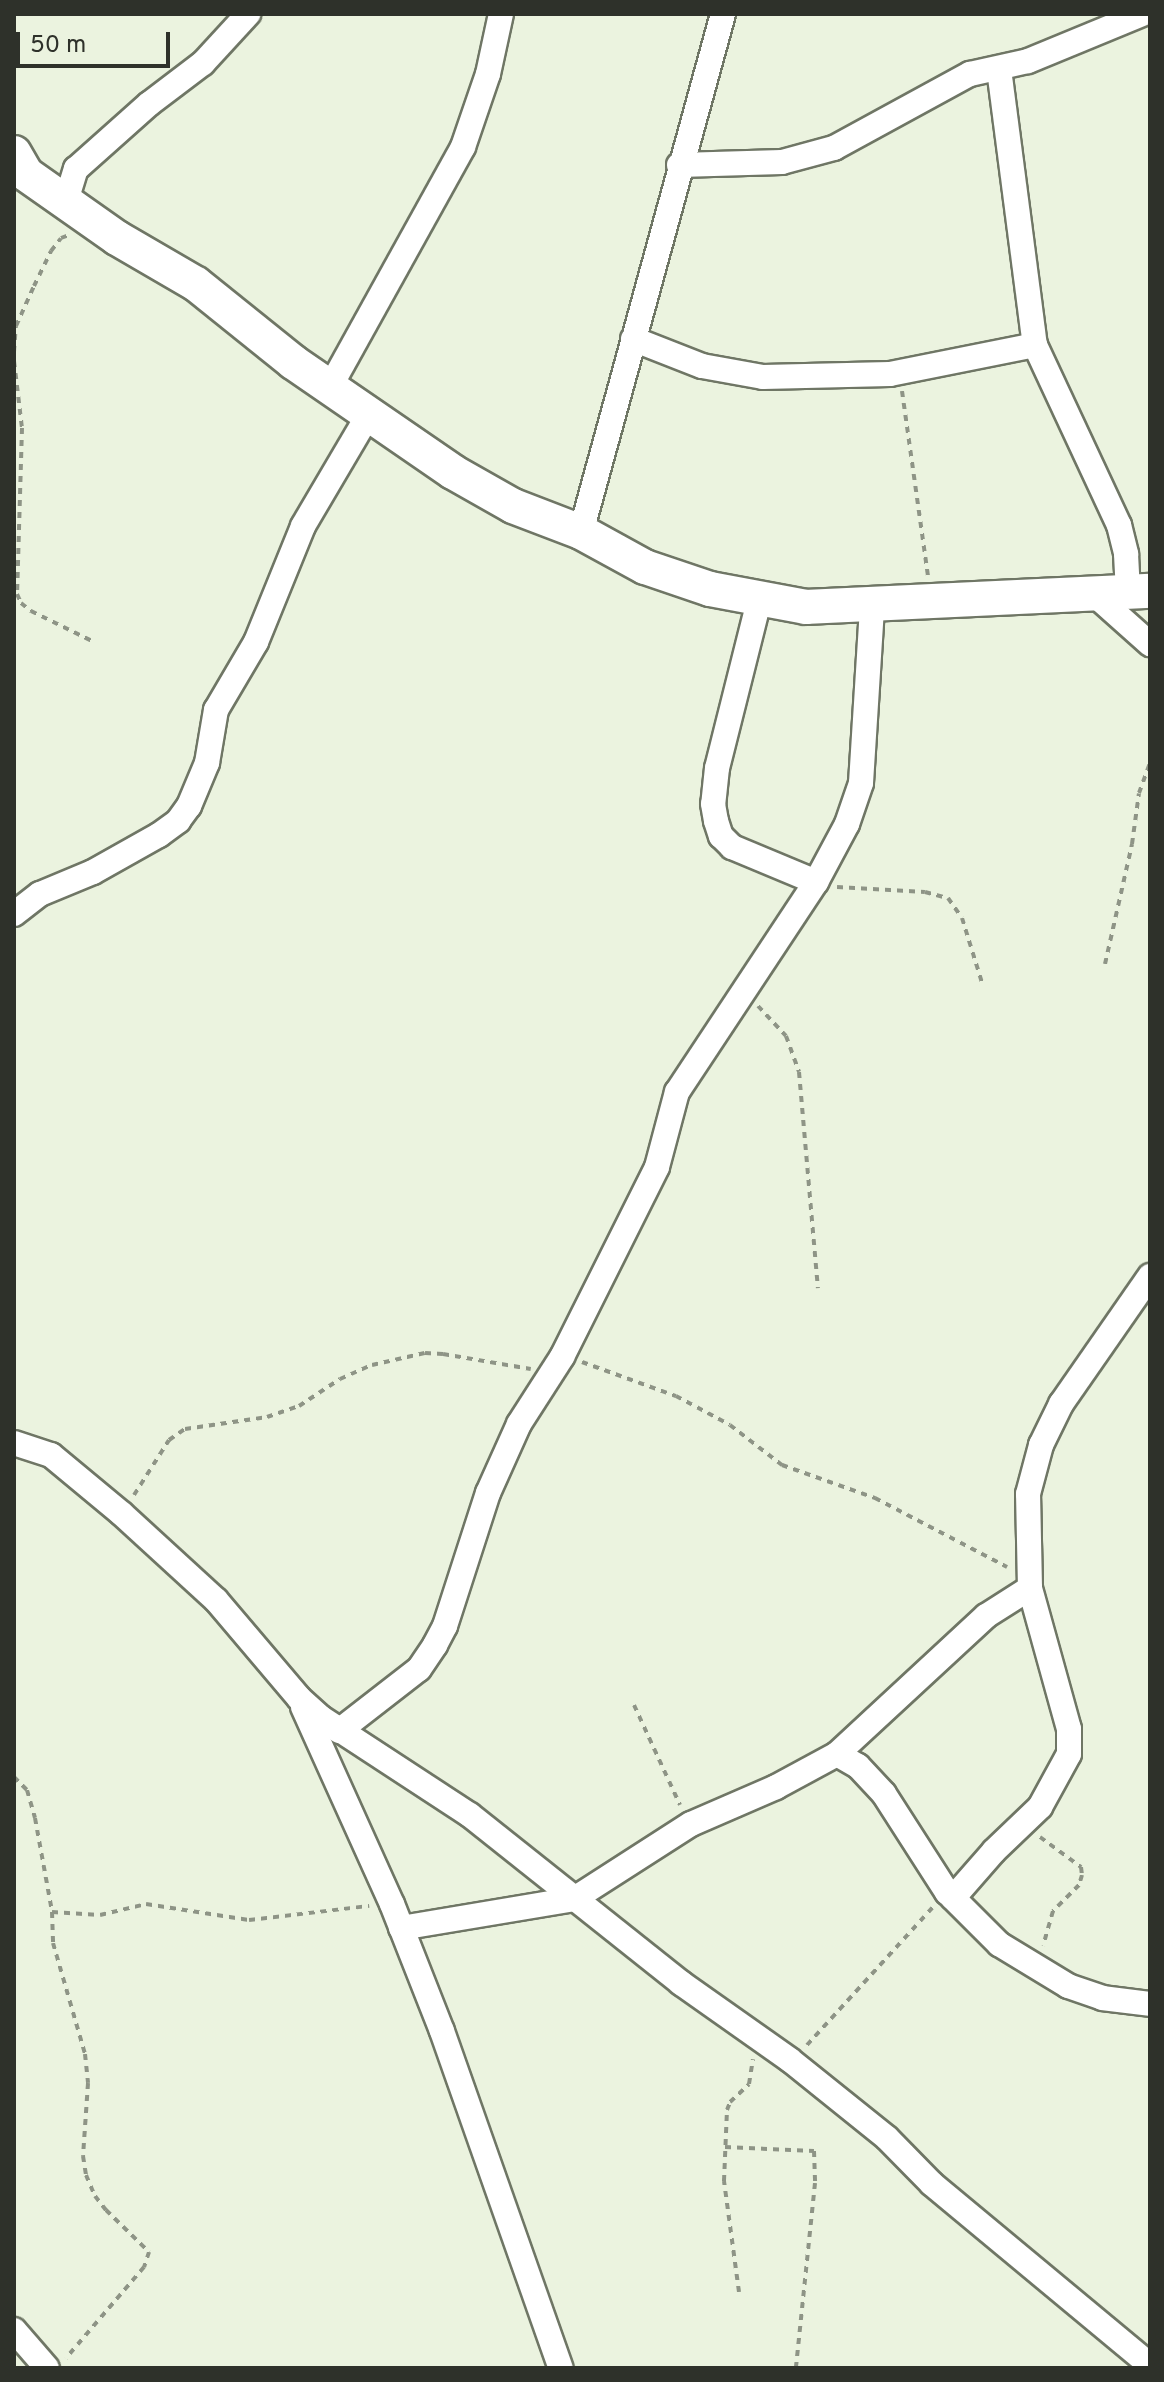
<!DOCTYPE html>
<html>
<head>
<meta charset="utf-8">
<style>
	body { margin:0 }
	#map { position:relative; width:1164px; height:2382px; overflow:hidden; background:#ebf3df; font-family:Overpass,sans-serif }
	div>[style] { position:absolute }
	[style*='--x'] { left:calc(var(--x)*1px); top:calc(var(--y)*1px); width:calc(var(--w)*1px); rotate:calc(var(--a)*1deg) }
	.path>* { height:4px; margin-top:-2px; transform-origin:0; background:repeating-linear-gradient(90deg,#8e9486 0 6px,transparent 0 12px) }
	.roads { filter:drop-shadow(2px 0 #6f7665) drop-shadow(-2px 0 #6f7665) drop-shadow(0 2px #6f7665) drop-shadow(0 -2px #6f7665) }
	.street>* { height:24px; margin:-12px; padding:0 12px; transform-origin:12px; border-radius:12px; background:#fff }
	.secondary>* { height:34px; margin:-17px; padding:0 17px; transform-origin:17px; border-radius:17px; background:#fff }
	span { translate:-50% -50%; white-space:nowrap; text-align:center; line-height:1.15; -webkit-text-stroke:7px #ebf3df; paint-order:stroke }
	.frame { position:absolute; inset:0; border:16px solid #2e312a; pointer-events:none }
	.scale { position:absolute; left:16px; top:32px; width:154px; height:36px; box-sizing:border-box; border:4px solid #2e312a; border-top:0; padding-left:10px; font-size:24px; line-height:28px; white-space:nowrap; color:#2e312a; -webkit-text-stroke:6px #ebf3df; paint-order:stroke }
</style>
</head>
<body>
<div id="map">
	<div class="path">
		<i style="--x:14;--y:352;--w:26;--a:-86"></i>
		<i style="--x:16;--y:326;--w:44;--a:-65.8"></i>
		<i style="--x:34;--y:286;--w:39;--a:-64"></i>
		<i style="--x:51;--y:251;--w:16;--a:-52"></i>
		<i style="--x:61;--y:238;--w:9;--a:-21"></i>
		<i style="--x:14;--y:361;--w:67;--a:83.2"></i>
		<i style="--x:22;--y:428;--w:166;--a:91.7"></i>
		<i style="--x:17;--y:594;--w:10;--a:66"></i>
		<i style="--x:21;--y:603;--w:13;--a:39"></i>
		<i style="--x:31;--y:611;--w:70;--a:26.2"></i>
		<i style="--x:902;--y:391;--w:188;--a:82"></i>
		<i style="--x:837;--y:887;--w:88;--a:3.3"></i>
		<i style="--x:925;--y:892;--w:24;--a:15"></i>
		<i style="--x:948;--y:898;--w:24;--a:55"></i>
		<i style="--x:962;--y:918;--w:71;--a:72.8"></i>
		<i style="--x:1105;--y:964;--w:123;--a:-77.3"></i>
		<i style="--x:1132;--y:844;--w:51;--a:-82.2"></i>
		<i style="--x:1139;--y:793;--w:32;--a:-70"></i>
		<i style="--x:758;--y:1006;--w:41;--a:47"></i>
		<i style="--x:786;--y:1036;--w:38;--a:70"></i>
		<i style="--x:799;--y:1072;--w:217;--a:85"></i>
		<i style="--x:582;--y:1362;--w:100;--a:19.9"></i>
		<i style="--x:676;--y:1396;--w:61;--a:28.2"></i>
		<i style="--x:730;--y:1425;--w:66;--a:37.6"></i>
		<i style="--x:782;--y:1465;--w:99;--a:19.5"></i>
		<i style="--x:875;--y:1498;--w:149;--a:27.6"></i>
		<i style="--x:134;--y:1495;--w:65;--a:-57.5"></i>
		<i style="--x:169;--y:1440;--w:19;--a:-35"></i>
		<i style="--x:185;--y:1429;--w:83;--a:-8.3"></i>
		<i style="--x:267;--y:1417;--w:34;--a:-19"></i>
		<i style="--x:299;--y:1406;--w:49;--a:-33.4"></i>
		<i style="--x:340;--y:1379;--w:35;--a:-24"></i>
		<i style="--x:372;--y:1365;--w:54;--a:-12.8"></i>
		<i style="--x:425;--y:1353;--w:18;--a:3"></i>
		<i style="--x:443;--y:1354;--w:89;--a:9.7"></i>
		<i style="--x:634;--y:1705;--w:110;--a:65.3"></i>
		<i style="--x:14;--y:1777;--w:18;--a:45"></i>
		<i style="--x:27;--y:1790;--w:29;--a:74"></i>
		<i style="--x:35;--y:1818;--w:96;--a:79.7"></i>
		<i style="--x:52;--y:1912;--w:31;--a:88"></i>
		<i style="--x:53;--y:1943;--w:116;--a:73.9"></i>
		<i style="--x:85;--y:2054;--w:29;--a:84"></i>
		<i style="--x:88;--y:2083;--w:73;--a:93.9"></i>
		<i style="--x:83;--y:2156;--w:19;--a:81"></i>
		<i style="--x:86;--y:2175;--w:23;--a:67"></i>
		<i style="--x:95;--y:2196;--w:18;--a:52"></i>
		<i style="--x:106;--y:2210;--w:60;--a:44.3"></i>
		<i style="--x:149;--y:2252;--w:16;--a:108"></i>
		<i style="--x:144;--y:2267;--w:120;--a:130.6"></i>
		<i style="--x:1040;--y:1837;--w:51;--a:36.2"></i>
		<i style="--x:1081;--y:1867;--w:8;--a:83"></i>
		<i style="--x:1082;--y:1875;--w:10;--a:107"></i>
		<i style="--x:1079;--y:1885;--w:37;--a:135"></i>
		<i style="--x:1053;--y:1911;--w:36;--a:106"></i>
		<i style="--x:52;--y:1912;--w:48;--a:3.6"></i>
		<i style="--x:100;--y:1915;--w:47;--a:-13.4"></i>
		<i style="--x:146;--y:1904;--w:104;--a:8.8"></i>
		<i style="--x:249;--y:1920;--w:121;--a:-6.7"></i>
		<i style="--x:807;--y:2045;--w:187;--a:-47.6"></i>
		<i style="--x:725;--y:2147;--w:89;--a:2.6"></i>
		<i style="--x:814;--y:2151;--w:32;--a:88"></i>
		<i style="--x:815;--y:2183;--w:186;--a:95.9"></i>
		<i style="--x:739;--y:2292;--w:112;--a:-97.7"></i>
		<i style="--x:724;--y:2181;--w:71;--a:-87.6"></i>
		<i style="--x:727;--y:2110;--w:9;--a:-69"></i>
		<i style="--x:730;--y:2102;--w:26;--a:-43"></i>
		<i style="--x:749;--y:2084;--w:25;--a:-81"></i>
	</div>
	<div class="roads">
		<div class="street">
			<i style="--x:999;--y:69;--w:278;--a:82.6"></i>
			<i style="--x:1035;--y:345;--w:199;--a:65"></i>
			<i style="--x:1119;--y:525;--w:30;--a:76"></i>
			<i style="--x:1126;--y:554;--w:38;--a:87"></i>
			<i style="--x:679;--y:165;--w:103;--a:-1.7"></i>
			<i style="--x:782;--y:162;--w:54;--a:-15.1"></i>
			<i style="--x:834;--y:148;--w:155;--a:-28.6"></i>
			<i style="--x:970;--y:74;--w:59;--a:-12.6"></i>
			<i style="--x:1028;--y:61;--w:123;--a:-22.4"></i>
			<i style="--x:66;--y:201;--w:34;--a:-73"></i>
			<i style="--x:76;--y:169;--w:98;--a:-41.7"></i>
			<i style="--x:149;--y:104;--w:68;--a:-37.2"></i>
			<i style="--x:203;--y:63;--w:67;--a:-47.4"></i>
			<i style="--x:633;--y:339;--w:74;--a:21.4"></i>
			<i style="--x:702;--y:366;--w:62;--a:10.2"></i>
			<i style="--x:763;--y:377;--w:127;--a:-1.4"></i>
			<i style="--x:890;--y:374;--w:148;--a:-11.3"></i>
			<i style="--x:330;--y:387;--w:274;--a:-61"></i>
			<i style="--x:463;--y:147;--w:77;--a:-71.1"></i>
			<i style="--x:488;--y:74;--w:61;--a:-77.8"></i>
			<i style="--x:581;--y:532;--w:537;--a:-74.67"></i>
			<i style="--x:1095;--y:595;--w:74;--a:41.7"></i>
			<i style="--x:759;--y:601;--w:172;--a:104.1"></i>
			<i style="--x:717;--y:768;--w:36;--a:96"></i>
			<i style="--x:713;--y:804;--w:17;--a:80"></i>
			<i style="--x:716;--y:821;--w:16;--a:72"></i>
			<i style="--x:721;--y:836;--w:16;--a:45"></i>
			<i style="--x:732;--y:847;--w:91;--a:22.6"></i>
			<i style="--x:14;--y:914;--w:33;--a:-38"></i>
			<i style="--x:40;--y:894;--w:57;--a:-22.5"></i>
			<i style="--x:93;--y:872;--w:76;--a:-29.3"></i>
			<i style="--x:159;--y:835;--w:24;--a:-36"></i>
			<i style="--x:178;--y:821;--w:19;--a:-54"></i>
			<i style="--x:189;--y:806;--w:47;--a:-67.3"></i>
			<i style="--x:207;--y:763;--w:54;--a:-80.4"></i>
			<i style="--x:216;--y:710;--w:79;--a:-59.5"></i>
			<i style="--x:256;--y:642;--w:125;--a:-67.9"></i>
			<i style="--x:303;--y:526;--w:130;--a:-59.5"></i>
			<i style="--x:14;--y:1443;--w:39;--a:18"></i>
			<i style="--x:51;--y:1455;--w:92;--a:39.7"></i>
			<i style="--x:122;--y:1514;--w:127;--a:42.5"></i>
			<i style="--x:216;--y:1600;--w:128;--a:49.7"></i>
			<i style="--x:299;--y:1698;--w:28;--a:42"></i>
			<i style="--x:320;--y:1717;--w:179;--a:33.2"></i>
			<i style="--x:470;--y:1815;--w:270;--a:38.5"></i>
			<i style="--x:681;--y:1983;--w:133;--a:35.2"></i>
			<i style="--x:790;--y:2060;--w:124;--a:38.8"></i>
			<i style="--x:887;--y:2138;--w:64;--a:45.6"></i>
			<i style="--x:932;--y:2184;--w:283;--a:39.7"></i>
			<i style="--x:303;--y:1707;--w:216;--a:65.7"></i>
			<i style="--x:392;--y:1904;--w:136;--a:68.5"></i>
			<i style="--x:442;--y:2031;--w:357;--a:70.6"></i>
			<i style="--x:339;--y:1731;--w:101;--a:-37.8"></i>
			<i style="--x:419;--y:1669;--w:29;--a:-56"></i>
			<i style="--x:435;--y:1645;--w:21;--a:-62"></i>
			<i style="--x:445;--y:1626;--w:140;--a:-72.1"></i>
			<i style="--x:488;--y:1493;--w:76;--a:-65.8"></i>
			<i style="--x:519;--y:1424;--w:80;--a:-57.3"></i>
			<i style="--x:562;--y:1357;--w:212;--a:-63.4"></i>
			<i style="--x:657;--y:1167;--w:78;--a:-75.1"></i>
			<i style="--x:677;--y:1092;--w:252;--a:-56.5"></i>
			<i style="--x:816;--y:882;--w:66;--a:-61.9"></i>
			<i style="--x:847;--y:824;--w:43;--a:-71.1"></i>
			<i style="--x:861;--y:783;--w:176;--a:-86.4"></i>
			<i style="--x:837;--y:1754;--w:24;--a:30"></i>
			<i style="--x:858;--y:1766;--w:38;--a:47"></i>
			<i style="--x:884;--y:1794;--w:117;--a:57.3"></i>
			<i style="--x:947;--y:1892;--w:74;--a:45"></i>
			<i style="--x:999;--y:1944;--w:81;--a:31.3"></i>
			<i style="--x:1068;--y:1986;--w:36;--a:19"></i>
			<i style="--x:1102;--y:1998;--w:48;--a:7.1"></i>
			<i style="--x:953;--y:1898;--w:62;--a:-48.9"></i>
			<i style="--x:994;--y:1851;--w:64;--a:-43.7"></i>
			<i style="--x:1040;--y:1807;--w:60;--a:-61.3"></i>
			<i style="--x:1069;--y:1754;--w:25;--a:-90"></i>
			<i style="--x:1069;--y:1729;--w:146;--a:-105.5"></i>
			<i style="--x:1030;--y:1588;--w:94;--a:-91.2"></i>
			<i style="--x:1028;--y:1494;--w:51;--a:-75.1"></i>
			<i style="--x:1041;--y:1445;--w:46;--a:-64"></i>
			<i style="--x:1061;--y:1404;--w:156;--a:-55.2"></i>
			<i style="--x:401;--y:1928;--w:175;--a:-9.5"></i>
			<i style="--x:574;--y:1899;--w:139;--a:-32.7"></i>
			<i style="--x:691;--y:1824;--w:93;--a:-23.5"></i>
			<i style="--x:776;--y:1787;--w:69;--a:-28.4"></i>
			<i style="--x:837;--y:1754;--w:203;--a:-42.8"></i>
			<i style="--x:986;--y:1616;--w:52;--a:-32.5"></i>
			<i style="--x:14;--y:2330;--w:50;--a:49"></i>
		</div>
		<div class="secondary">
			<i style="--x:14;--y:153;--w:24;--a:60"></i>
			<i style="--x:26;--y:174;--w:111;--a:35.1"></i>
			<i style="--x:117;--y:238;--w:91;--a:30.2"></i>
			<i style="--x:196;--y:284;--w:124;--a:38.8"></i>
			<i style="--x:293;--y:362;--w:194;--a:34.5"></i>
			<i style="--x:453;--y:472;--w:69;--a:29.5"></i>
			<i style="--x:513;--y:506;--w:73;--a:20.9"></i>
			<i style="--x:581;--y:532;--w:73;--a:28.7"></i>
			<i style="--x:645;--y:567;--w:69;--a:18.7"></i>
			<i style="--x:710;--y:589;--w:98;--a:10.6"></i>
			<i style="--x:806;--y:607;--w:344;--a:-2.7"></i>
		</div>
	</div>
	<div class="frame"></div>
	<div class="scale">50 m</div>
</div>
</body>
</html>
